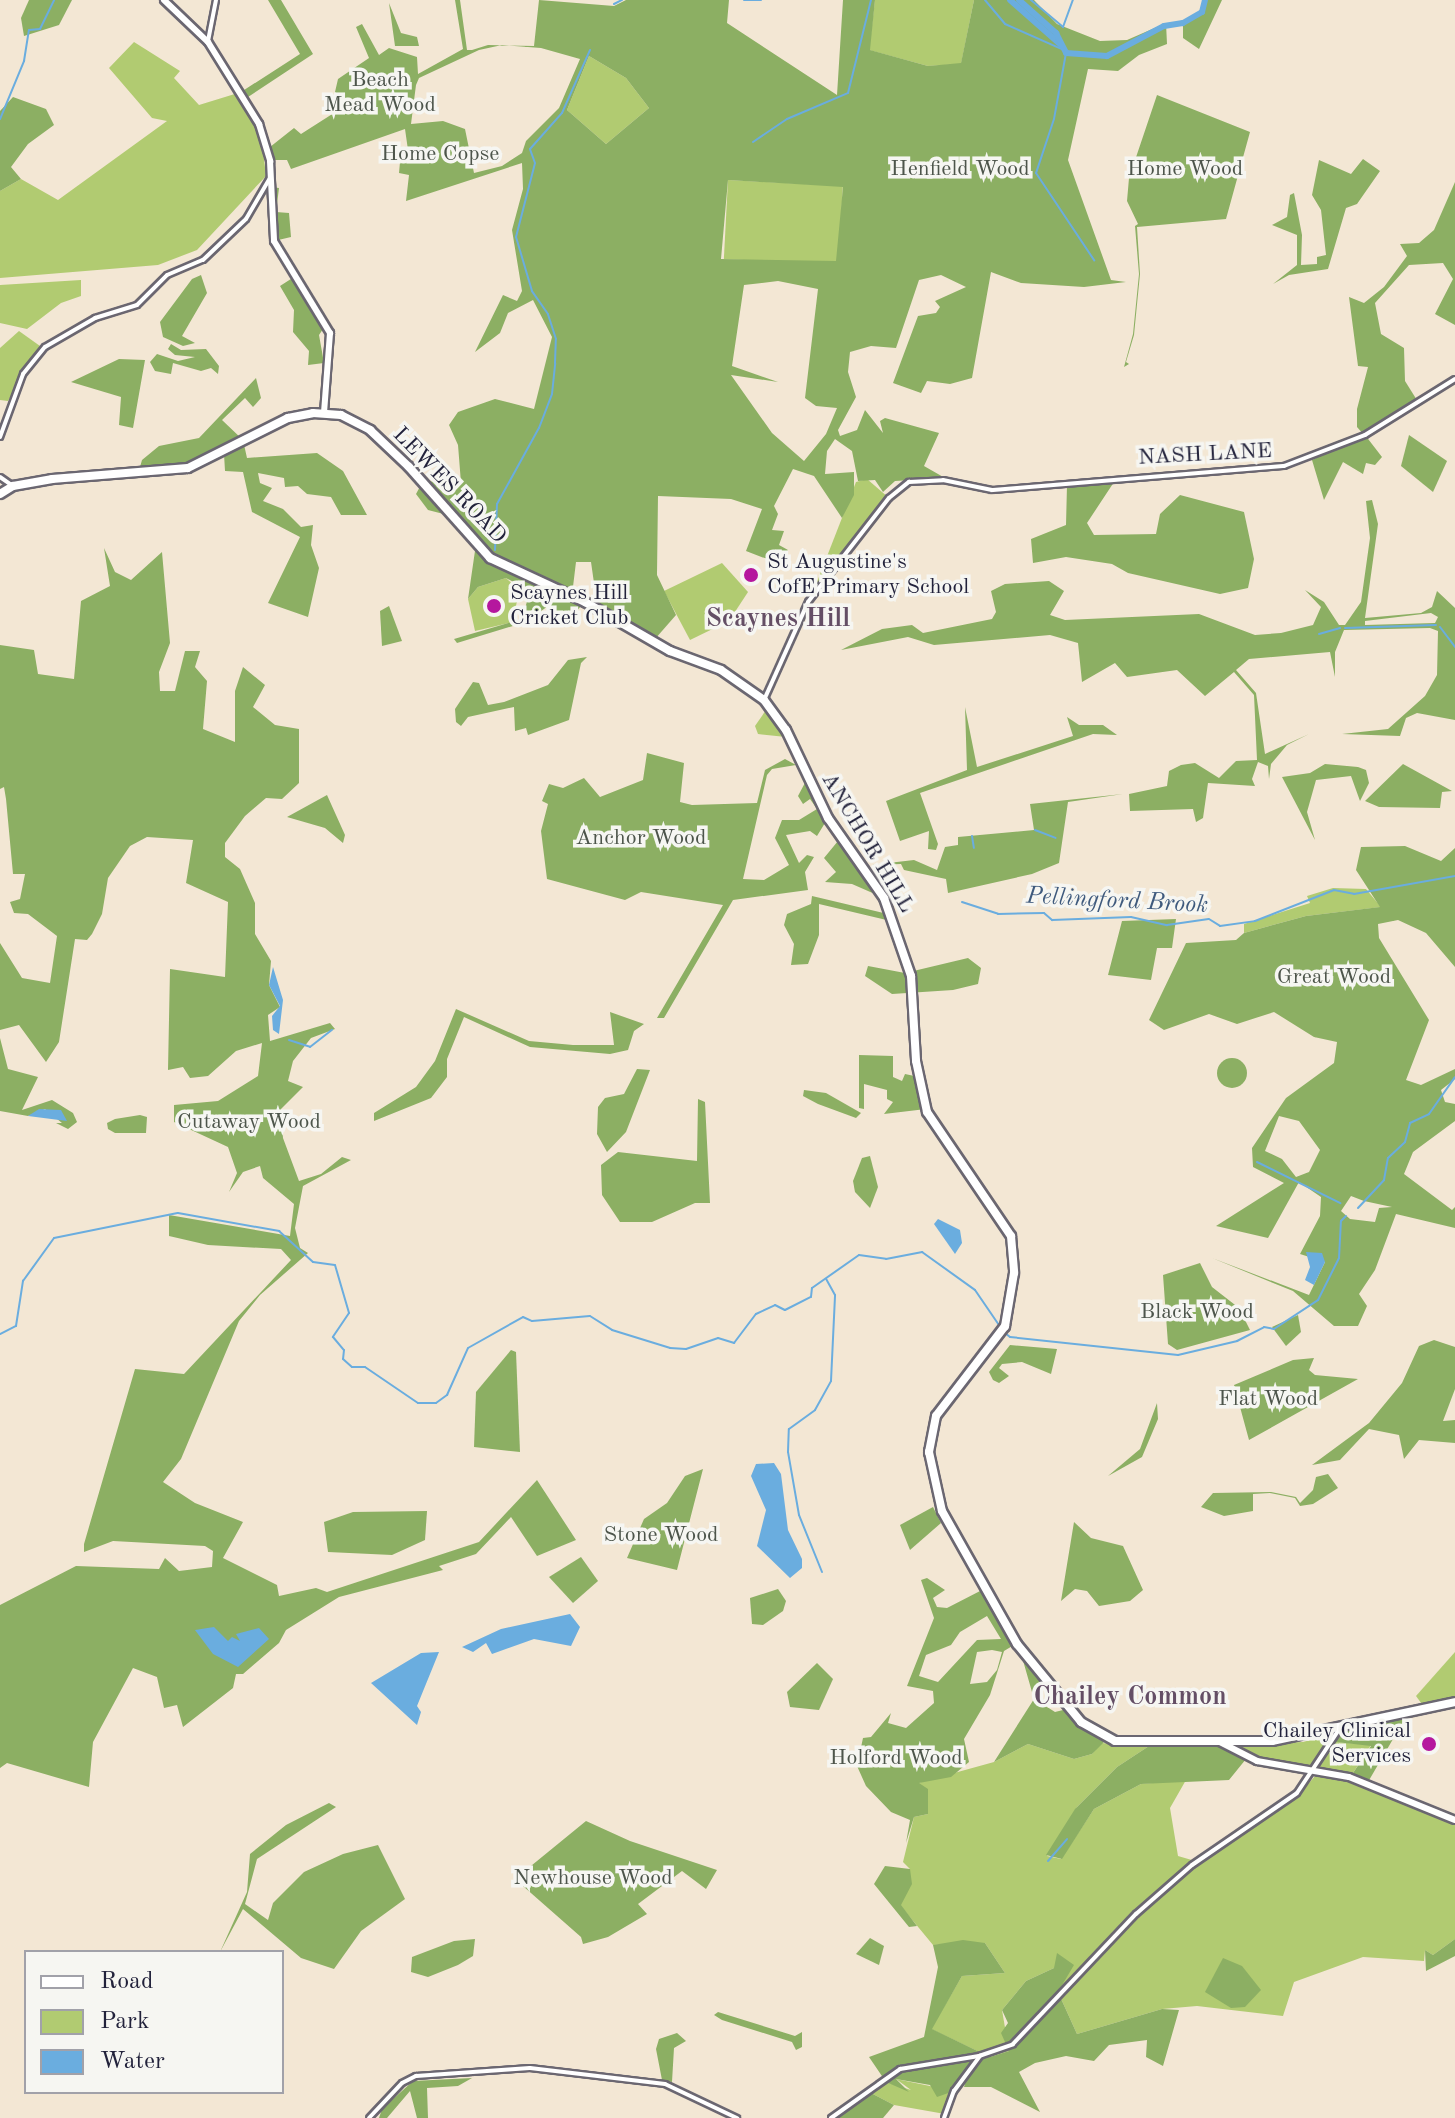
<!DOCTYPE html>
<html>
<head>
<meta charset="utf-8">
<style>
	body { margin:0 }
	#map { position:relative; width:1455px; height:2118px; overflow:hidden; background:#f3e7d4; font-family:"Old Standard TT",serif }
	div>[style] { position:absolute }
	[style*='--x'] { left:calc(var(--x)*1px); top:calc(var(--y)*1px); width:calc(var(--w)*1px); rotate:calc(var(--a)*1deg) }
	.green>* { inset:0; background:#b1cb71; transform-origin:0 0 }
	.forest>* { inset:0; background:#8caf63 }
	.round { border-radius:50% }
	.water>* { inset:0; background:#6aaddf }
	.stream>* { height:2px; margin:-1px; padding:0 1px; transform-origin:1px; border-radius:1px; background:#6aaddf }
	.river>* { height:6px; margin:-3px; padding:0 3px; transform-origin:3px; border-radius:3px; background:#6aaddf }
	.roads { filter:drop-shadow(2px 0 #6b6771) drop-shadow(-2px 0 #6b6771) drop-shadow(0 2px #6b6771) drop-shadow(0 -2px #6b6771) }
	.minor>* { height:4px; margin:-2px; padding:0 2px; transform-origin:2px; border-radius:2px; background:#fff }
	.major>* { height:6px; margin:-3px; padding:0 3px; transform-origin:3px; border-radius:3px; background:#fff }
	.highway>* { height:8px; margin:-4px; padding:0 4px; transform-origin:4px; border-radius:4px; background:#fff }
	.dots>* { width:22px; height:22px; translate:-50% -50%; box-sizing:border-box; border:4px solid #f6f6f2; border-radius:50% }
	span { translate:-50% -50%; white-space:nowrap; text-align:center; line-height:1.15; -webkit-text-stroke:7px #f6f6f2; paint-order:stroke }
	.park-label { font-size:22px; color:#4d554b }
	.street-label { font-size:22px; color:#22223b }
	.poi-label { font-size:22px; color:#22223b }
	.left { translate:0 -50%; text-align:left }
	.right { translate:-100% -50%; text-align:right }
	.water-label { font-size:24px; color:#3f5a7d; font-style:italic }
	.quarter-label { font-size:26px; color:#644e65; font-weight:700 }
	.legend { position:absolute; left:24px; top:1950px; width:260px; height:144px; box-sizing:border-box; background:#f6f6f2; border:2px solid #a1a1a9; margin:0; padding:10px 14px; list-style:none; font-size:24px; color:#22223b }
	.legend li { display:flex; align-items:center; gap:16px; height:40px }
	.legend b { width:40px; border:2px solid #a1a1a9 }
</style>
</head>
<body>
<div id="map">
	<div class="green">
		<i style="clip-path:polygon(875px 0,974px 0,961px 64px,928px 66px,869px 50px)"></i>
		<i style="clip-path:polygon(134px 42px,180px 71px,174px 78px,199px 105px,238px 93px,262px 141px,266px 176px,197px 250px,158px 265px,0 278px,0 191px,21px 179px,58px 200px,167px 121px,152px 118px,109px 68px)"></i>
		<i style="clip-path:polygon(589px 56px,626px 78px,649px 108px,606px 144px,567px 110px)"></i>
		<i style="left:728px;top:180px;width:115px;height:79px;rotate:3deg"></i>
		<i style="clip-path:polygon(81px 280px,81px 296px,61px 303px,27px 329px,0 323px,0 285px)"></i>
		<i style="clip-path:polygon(19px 331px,40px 346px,8px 401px,0 400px,0 348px)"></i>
		<i style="clip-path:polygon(867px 479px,889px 498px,823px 582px,817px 582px,856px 482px)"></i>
		<i style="clip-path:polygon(722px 563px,748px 592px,729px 621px,690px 640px,664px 591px)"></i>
		<i style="clip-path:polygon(506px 578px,519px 590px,513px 622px,475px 631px,468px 599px,478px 587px)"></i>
		<i style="clip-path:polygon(766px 710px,772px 713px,786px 737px,758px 734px,755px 726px)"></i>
		<i style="clip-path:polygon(1333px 888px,1366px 889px,1381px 907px,1306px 916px,1244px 933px,1244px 924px,1310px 903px,1307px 896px)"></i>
		<i style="clip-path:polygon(1455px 1652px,1455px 1699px,1424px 1707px,1416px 1696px)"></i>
		<i style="clip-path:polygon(1340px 1732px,1336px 1742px,1371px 1745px,1351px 1776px,1257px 1758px,1223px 1745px,1303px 1742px)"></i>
		<i style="clip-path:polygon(1101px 1743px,1149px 1746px,1117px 1767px,1077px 1807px,1047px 1856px,1061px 1859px,1094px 1809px,1141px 1784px,1186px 1780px,1170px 1808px,1178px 1856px,1202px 1863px,1294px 1800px,1316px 1775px,1348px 1779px,1455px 1825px,1455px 1939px,1433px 1955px,1425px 1950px,1424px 1961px,1363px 1957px,1294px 1982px,1283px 2016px,1197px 2006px,1162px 2009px,1077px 2034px,1058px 1992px,1054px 1968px,1026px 1981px,1002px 2010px,1009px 2051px,990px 2057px,931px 2029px,962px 1976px,1005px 1973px,985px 1943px,933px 1945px,900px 1905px,910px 1869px,903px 1862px,914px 1817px,928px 1814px,918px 1783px,994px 1762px,1028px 1744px,1074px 1759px,1092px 1754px)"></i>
		<i style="clip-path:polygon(896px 2079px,954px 2091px,945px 2114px,894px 2105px,871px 2093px,886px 2082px,911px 2090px)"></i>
	</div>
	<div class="forest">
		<i style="clip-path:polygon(29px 0,72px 0,59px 25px,24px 36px,21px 18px)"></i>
		<i style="clip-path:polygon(268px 0,281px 0,313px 54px,245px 99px,241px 92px,300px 54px)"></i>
		<i style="clip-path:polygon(evenodd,455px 0,460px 0,467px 50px,472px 50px,488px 45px,534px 46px,539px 0,614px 6px,626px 0,729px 0,727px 23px,837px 95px,843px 0,875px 0,870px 50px,928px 66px,961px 63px,974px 0,1034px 0,1057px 24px,1100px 41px,1127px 40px,1166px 23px,1167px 44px,1139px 55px,1118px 71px,1088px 69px,1068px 160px,1111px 280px,1126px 282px,1084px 287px,1021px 283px,991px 272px,972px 378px,950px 384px,927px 381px,921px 393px,893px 383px,918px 316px,936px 313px,940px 307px,935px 301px,966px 287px,941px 275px,919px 280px,896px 348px,871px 346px,850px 352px,848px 372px,856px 397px,838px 430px,840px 436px,857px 430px,865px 410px,883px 433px,880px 421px,885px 418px,939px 433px,924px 466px,945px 478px,895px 481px,883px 492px,875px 480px,858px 481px,852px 451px,835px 439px,827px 451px,825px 474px,854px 472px,854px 495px,842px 518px,814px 476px,793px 469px,774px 506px,778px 514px,772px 530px,784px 531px,779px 545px,788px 550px,780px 564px,746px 551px,762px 509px,731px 499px,658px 496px,657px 575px,676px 615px,655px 639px,597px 604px,591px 562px,576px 562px,572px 595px,585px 602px,565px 623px,548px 606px,526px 622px,457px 643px,454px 639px,522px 619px,530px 591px,506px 578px,478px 587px,468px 599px,476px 544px,455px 517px,428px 510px,416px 494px,423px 481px,461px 483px,458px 445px,449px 425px,458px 412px,495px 399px,534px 409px,552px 337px,533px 300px,508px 313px,500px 333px,475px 352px,503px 295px,517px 301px,522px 291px,512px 230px,523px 189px,522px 163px,406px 201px,409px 175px,399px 173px,401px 151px,408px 150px,405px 129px,291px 169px,287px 160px,272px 160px,270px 147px,294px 128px,301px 134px,348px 104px,335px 92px,338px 79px,369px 58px,356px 27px,362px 24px,379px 55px,389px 48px,417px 57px,418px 74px,463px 49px,455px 0,502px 45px,541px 48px,580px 59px,559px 108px,526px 141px,522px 153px,502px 166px,474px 173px,465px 129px,443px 121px,411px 124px,416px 85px,419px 78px,479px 50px,502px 45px,455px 0,589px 56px,626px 78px,649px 108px,606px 144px,567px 110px,589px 56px,455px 0,728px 180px,843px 187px,836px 261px,721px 259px,728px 180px,455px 0,778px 281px,818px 289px,805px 398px,816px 406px,837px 408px,826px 434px,804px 461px,772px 433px,731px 375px,778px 382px,732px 366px,744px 285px,778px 281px)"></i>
		<i style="clip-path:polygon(1207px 0,1222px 0,1199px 49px,1183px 38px,1183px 23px,1202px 12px)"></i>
		<i style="clip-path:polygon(389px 3px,401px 33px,417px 37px,419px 46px,395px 46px)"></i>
		<i style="clip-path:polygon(1157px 95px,1250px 132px,1226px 219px,1137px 227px,1140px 274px,1134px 335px,1126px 362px,1129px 364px,1124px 367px,1133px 334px,1139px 274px,1135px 226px,1138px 224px,1127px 201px,1129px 178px)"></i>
		<i style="clip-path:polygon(13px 97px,46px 109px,54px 125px,28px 144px,11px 167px,21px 179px,0 191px,0 111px)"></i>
		<i style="clip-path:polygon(1363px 159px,1380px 171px,1357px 204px,1346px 208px,1328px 269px,1289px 275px,1273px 284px,1297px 265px,1297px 235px,1272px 225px,1287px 217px,1290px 195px,1294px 193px,1302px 235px,1301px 265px,1317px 264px,1317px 257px,1326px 255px,1321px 210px,1312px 195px,1319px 160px,1351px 174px)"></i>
		<i style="clip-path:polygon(1455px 182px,1455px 325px,1435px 314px,1453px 279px,1443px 263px,1409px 265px,1375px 303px,1381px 334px,1404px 348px,1405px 381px,1420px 405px,1365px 435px,1382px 457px,1375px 465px,1366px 463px,1363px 474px,1343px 462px,1324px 500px,1312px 460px,1364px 435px,1357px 427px,1357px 409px,1368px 367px,1358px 366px,1349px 297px,1364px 303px,1384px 287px,1407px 256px,1400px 244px,1419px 243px,1434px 230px)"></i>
		<i style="clip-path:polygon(270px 187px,279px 188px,276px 212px,289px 213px,291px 237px,274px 241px)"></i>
		<i style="clip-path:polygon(201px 275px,207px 293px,182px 336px,195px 343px,183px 346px,163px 337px,160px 322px,192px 279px)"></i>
		<i style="clip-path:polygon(294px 277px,327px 323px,319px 335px,324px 363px,308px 365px,309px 351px,293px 332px,294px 310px,280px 286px)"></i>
		<i style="clip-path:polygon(171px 344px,181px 350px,206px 349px,219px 366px,218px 374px,211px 368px,201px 371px,173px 363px,171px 374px,155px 371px,150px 362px,157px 354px,178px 361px,195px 357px,175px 355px,168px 349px)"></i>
		<i style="clip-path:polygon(119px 359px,145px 360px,133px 428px,119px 425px,121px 397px,71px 382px)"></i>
		<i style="clip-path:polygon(256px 378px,261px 398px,253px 407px,245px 398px,222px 420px,243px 440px,247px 458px,317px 453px,343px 471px,367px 515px,341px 515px,331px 497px,307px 494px,298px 486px,285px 487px,284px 478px,258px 473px,260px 483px,272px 488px,263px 501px,283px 509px,301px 527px,313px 525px,311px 545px,319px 568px,308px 617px,268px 603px,300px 537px,252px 512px,243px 472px,225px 471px,224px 454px,188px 468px,138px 474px,142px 460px,159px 446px,199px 438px)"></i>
		<i style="clip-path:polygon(1409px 435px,1447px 461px,1433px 492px,1401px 466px)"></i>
		<i style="clip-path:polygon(1116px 479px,1087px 523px,1094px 535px,1156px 534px,1160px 514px,1180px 495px,1244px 512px,1254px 559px,1248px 588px,1220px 594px,1128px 573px,1112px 564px,1066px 557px,1033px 563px,1031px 539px,1066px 525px,1067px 485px)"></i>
		<i style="clip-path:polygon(evenodd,1372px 500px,1378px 524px,1365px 618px,1421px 613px,1432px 607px,1437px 591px,1455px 608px,1455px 720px,1417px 713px,1406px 718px,1400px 736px,1342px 734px,1388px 729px,1425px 696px,1437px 675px,1438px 631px,1430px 628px,1344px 630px,1335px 652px,1335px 677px,1330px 652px,1249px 659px,1236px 670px,1256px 693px,1265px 754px,1309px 734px,1287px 745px,1271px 764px,1269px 779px,1268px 766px,1258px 762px,1252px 779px,1255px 786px,1208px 783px,1203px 818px,1196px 822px,1193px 809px,1130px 811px,1129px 794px,1167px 786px,1169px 771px,1181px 765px,1195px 763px,1219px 778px,1236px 761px,1257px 760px,1254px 695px,1234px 672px,1205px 696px,1177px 670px,1127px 677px,1115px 663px,1082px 682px,1078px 643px,1050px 635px,934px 645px,908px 637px,841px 650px,882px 629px,912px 625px,923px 633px,992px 619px,996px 612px,991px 591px,1005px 584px,1049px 581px,1064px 591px,1050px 615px,1065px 620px,1199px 614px,1255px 635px,1281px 633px,1313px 625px,1321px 607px,1305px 590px,1324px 602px,1339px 625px,1345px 625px,1361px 602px,1370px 538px,1366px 501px,1372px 500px,1431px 613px,1438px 617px,1435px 623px,1365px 625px,1365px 621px,1431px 613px)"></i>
		<i style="clip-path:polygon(104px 548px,115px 572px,131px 580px,162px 552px,170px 643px,159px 672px,160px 691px,175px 691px,185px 651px,200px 651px,195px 667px,207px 681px,203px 729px,235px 742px,235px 691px,243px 667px,265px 685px,253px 707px,275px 725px,299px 729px,299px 783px,282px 799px,266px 798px,245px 816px,225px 843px,225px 857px,240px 869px,255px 903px,255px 934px,271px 961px,269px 985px,280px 1007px,268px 1015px,270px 1041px,330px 1023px,335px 1029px,311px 1038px,293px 1061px,288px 1081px,303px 1087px,281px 1109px,283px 1138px,299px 1181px,321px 1174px,342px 1157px,351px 1160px,303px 1186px,295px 1228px,300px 1248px,308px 1253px,260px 1295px,239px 1321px,181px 1459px,163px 1482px,195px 1503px,243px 1522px,223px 1558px,277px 1585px,279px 1596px,316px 1588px,327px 1592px,479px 1542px,537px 1480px,576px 1540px,537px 1556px,511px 1517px,476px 1554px,439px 1566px,443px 1570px,339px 1597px,286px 1630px,279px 1643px,243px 1674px,236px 1674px,233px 1688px,183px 1727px,177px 1705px,164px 1708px,157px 1677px,133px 1668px,93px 1742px,89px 1787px,7px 1763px,0 1768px,0 1605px,76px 1566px,159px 1569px,165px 1558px,179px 1571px,212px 1567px,213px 1551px,205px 1546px,113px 1541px,84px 1552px,84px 1544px,135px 1369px,184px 1374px,291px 1260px,281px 1249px,208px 1245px,169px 1236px,169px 1215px,290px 1236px,294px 1204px,263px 1178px,260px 1166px,243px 1172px,229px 1192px,237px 1173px,228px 1147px,174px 1122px,174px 1105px,218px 1101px,258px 1076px,262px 1043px,236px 1051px,208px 1076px,190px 1078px,183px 1067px,168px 1070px,170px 969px,225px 977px,228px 902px,186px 883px,193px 840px,147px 837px,130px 846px,108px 878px,102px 914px,92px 934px,87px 940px,75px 939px,59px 1042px,46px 1062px,19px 1025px,0 1030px,0 943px,22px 978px,50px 983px,57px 936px,28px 914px,14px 913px,10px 902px,20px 899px,25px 874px,13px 874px,6px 799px,4px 787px,0 789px,0 645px,34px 650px,38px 674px,74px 679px,81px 601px,110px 586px)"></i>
		<i style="clip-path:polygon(389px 606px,402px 641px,382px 646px,380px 611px)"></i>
		<i style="clip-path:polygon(587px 657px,581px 663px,569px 720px,528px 735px,526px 728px,515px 731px,514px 707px,468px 717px,461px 726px,456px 722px,455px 709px,473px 682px,479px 683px,488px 705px,504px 702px,548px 685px,568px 660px)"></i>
		<i style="clip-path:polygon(965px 707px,977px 767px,1073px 736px,1067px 717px,1079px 725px,1103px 725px,1117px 735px,1093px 734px,920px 793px,938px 844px,936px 850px,928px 849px,929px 831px,900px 841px,886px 801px,967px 770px)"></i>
		<i style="clip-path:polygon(647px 753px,684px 763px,680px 802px,692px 805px,757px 803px,765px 770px,785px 759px,796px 765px,772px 769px,767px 775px,743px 879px,764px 880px,789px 865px,775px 838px,782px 820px,799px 820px,817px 809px,810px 799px,803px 804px,798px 796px,807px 779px,828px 818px,817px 836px,810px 831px,786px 835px,799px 863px,807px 855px,814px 857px,805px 872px,808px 890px,733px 900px,664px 1018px,657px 1018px,723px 905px,641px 892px,625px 900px,547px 879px,541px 831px,548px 804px,542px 801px,549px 784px,563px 788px,584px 778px,600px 797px,643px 780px)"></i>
		<i style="clip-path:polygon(1325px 764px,1358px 767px,1366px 770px,1369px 783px,1360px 801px,1351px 776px,1316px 780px,1307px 812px,1315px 840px,1282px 777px,1310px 773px)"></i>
		<i style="clip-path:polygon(1403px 764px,1452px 791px,1442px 792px,1440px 808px,1379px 807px,1365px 801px)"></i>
		<i style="clip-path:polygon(1123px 794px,1068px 802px,1059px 863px,1032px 874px,948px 893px,946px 879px,904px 870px,901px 864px,871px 865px,914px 860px,937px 870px,945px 847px,958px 845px,958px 837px,1034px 830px,1030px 804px)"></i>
		<i style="clip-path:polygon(327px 795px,345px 835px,343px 843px,325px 828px,287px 817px)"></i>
		<i style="clip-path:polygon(835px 829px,884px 898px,852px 884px,825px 882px,836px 872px,824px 858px,838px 841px)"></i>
		<i style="clip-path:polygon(evenodd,1405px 846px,1441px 861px,1455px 848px,1455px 967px,1426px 933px,1398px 920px,1378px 924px,1379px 938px,1429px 1020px,1406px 1080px,1421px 1085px,1455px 1069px,1455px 1079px,1441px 1090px,1445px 1102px,1455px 1104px,1455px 1121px,1413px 1152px,1404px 1174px,1452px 1210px,1455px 1207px,1455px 1228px,1396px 1214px,1375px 1270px,1359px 1294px,1367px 1306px,1358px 1326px,1334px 1326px,1293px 1291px,1212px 1258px,1309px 1295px,1325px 1262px,1300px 1254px,1320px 1216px,1321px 1197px,1299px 1182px,1268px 1238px,1216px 1226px,1284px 1183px,1253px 1167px,1252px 1148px,1286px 1098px,1334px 1063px,1337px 1042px,1314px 1037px,1274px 1012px,1237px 1024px,1209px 1014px,1164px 1030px,1149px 1020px,1186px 943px,1236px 940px,1244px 933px,1306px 916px,1380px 907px,1356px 870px,1361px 847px,1405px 846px,1279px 1116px,1299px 1121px,1320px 1150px,1309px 1172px,1296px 1177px,1282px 1159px,1265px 1151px,1279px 1116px,1405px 846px,1351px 1196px,1364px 1201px,1392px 1207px,1379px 1208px,1375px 1222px,1350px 1219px,1341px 1211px,1351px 1196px)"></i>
		<i style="clip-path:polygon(812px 896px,892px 915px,895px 922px,819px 904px,819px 935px,808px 964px,791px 965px,794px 944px,784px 925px,787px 914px,811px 904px)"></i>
		<i style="clip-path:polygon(1176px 919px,1172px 948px,1157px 948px,1151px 980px,1108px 975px,1122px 921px)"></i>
		<i style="clip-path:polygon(968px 958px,981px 968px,978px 984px,953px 990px,892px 994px,865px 976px,868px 966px,905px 973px)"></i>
		<i style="clip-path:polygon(456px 1009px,529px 1041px,573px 1045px,614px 1045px,610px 1012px,644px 1024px,634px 1031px,628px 1050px,610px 1054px,530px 1047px,464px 1017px,447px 1059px,447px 1077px,431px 1098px,374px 1121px,374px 1113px,416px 1087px,435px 1061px)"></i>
		<i style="clip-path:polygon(0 1038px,8px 1069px,38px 1077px,22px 1110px,52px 1100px,73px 1113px,77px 1122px,68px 1129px,56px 1123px,62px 1123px,45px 1109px,28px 1116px,0 1111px)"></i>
		<i style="clip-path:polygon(859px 1055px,893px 1056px,893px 1077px,902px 1081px,905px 1074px,919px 1077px,926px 1109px,884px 1114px,893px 1102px,887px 1099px,887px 1090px,864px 1084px,864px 1109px,859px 1108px)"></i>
		<i class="round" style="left:1217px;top:1058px;width:30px;height:30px"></i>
		<i style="clip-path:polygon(637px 1069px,650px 1070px,626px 1132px,607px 1152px,597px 1134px,598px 1107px,605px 1098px,624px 1094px)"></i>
		<i style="clip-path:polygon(804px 1090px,826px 1093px,861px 1113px,856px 1118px,818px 1104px,803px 1096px)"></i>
		<i style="clip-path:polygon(698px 1099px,705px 1102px,710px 1203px,695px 1203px,652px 1222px,620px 1222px,602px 1195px,601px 1165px,618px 1152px,697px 1161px)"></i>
		<i style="clip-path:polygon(140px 1115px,147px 1117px,146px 1133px,115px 1133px,108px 1129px,107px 1123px,115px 1119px)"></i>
		<i style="clip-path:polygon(870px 1156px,878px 1187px,870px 1208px,855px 1192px,853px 1181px,862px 1158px)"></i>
		<i style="clip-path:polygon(1200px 1263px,1212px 1287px,1239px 1308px,1250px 1330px,1177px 1350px,1168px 1344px,1163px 1275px)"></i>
		<i style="clip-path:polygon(1298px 1315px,1301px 1332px,1286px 1346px,1272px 1327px)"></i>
		<i style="clip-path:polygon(1434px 1340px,1455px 1347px,1455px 1389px,1443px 1421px,1455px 1420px,1455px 1443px,1419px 1440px,1404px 1459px,1399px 1435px,1369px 1429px,1340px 1460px,1312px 1465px,1369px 1423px,1402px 1383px,1419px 1346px)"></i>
		<i style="clip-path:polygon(1010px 1345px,1057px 1349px,1051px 1374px,1022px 1362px,1002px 1364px,999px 1368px,1009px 1376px,999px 1383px,993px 1380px,989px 1372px)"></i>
		<i style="clip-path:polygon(511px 1350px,516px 1352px,520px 1452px,474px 1447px,476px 1392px)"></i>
		<i style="clip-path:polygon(1314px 1358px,1309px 1370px,1315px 1375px,1358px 1379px,1249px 1440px,1234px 1385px,1293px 1360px)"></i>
		<i style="clip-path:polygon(1157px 1403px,1158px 1419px,1142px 1457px,1108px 1476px,1140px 1449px)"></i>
		<i style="clip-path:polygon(703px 1469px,677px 1570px,627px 1558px,644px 1519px,667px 1503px,685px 1476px)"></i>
		<i style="clip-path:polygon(1328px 1474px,1338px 1488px,1313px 1504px,1300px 1506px,1295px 1498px,1270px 1493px,1253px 1494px,1253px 1511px,1224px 1516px,1201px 1507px,1213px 1493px,1271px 1492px,1296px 1497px,1300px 1503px,1313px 1490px,1316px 1477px)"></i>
		<i style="clip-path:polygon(933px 1507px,941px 1523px,910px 1550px,900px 1525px)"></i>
		<i style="clip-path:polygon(427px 1511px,425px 1540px,392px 1555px,328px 1552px,324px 1522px,353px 1512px)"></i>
		<i style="clip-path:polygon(1074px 1522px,1091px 1538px,1123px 1546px,1143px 1590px,1130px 1601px,1099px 1606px,1087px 1591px,1075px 1589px,1061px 1601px)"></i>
		<i style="clip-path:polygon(581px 1557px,598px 1581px,573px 1603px,549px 1577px)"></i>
		<i style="clip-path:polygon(evenodd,927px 1578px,945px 1590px,933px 1598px,937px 1607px,947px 1608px,982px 1590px,1014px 1645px,1004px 1651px,990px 1695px,964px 1739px,969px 1762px,951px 1777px,919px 1783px,928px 1789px,928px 1814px,914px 1817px,906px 1843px,910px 1820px,891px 1812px,866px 1786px,857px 1766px,863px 1738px,871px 1737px,891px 1713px,888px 1723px,906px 1728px,934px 1703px,933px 1691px,907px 1686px,934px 1618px,921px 1580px,927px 1578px,987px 1616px,1001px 1639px,977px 1640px,938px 1682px,919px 1676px,926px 1655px,951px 1645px,960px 1632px,987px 1616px,927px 1578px,992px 1650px,1002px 1652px,997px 1670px,987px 1682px,970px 1684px,977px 1652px,992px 1650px)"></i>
		<i style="clip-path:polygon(778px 1589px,786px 1601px,783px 1611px,763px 1625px,752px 1624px,750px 1598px)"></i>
		<i style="clip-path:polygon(1022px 1657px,1040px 1681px,1044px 1705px,1055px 1712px,1067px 1709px,1082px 1728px,1105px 1741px,1092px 1754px,1074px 1759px,1028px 1744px,994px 1762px,1034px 1699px)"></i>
		<i style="clip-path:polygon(817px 1663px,833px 1679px,819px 1710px,790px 1707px,787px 1692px)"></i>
		<i style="clip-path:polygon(1407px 1715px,1368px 1782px,1351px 1776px,1371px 1746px,1336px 1742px,1340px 1732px)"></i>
		<i style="clip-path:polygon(1213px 1743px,1246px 1759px,1229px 1780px,1141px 1784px,1094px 1809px,1062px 1859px,1046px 1855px,1075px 1809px,1117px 1767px,1149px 1746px)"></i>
		<i style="clip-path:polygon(329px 1803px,336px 1807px,257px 1859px,245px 1904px,268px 1920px,273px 1903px,304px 1872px,343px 1854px,378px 1845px,405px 1899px,361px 1931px,334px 1969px,301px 1958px,243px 1909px,220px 1952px,247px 1892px,250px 1854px,286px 1825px)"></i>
		<i style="clip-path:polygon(586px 1821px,630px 1841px,717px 1870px,706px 1889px,682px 1871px,638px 1904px,647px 1914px,608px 1937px,583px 1944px,581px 1937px,515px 1879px)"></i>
		<i style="clip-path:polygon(885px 1866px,910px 1869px,912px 1884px,901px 1905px,917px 1926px,909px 1927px,874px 1884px)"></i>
		<i style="clip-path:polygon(870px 1938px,884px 1946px,879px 1965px,856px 1954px)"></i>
		<i style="clip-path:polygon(475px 1939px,473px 1956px,458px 1965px,428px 1977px,411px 1972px,412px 1957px,454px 1941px)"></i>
		<i style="clip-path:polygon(1455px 1939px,1455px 1956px,1426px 1971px,1425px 1950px,1433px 1955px)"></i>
		<i style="clip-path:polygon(963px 1940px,985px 1943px,1005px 1973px,962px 1976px,932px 2029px,990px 2057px,1009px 2051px,1001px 2033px,1008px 2023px,1002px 2010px,1026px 1981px,1054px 1968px,1057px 1953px,1074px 1965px,1058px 1992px,1077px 2034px,1162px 2009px,1179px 2010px,1163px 2066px,1146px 2057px,1147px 2040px,1109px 2045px,1094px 2061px,1066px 2056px,1035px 2063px,1019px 2072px,1040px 2112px,991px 2087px,964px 2087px,972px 2061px,954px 2091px,937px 2097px,930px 2085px,896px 2079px,909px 2092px,886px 2082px,869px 2057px,924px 2037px,938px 1967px,933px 1945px)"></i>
		<i style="clip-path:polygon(1223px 1958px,1242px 1966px,1261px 1990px,1245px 2007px,1231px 2008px,1205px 1992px)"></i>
		<i style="clip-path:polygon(718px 2012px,795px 2036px,802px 2032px,802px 2047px,796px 2050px,792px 2042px,722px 2020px,714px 2015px)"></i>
		<i style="clip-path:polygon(677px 2033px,686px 2041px,674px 2048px,672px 2082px,662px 2080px,656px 2049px,659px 2039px)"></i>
		<i style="clip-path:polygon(472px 2078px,458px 2086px,427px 2088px,428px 2118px,417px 2118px,410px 2091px,387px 2118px,379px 2118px,382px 2109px,413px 2081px)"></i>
		<i style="clip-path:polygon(871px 2093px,894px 2105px,883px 2118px,837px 2118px)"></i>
	</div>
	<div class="water">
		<i style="clip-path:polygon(273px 967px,283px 1000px,279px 1034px,273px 1030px,272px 1016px,280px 1006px,269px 985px)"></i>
		<i style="clip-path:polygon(39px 1109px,61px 1110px,67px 1121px,28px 1116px)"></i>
		<i style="clip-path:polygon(938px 1219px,960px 1230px,962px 1243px,955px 1254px,934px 1224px)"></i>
		<i style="clip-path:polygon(1306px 1252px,1322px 1253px,1325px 1262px,1314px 1285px,1305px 1280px,1310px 1267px)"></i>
		<i style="clip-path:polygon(774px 1463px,781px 1474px,788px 1530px,802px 1559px,802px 1568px,790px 1578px,757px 1546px,766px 1510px,751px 1476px,756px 1464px)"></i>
		<i style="clip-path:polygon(570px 1614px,580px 1627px,571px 1646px,534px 1639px,492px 1654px,486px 1643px,473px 1652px,462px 1647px,501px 1629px)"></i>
		<i style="clip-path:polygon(214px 1627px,228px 1641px,232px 1637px,240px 1641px,236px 1634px,259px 1628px,269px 1639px,238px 1667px,213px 1654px,195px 1630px)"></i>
		<i style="clip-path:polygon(439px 1652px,417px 1706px,421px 1712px,417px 1725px,371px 1683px,421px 1653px)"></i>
	</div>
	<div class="stream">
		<i style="--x:744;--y:0;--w:17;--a:0"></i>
		<i style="--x:985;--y:0;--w:31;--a:50"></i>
		<i style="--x:1005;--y:24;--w:64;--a:23.8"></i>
		<i style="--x:1031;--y:0;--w:42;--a:40.2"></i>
		<i style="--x:1063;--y:27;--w:29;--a:-70"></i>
		<i style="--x:614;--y:4;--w:9;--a:-27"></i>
		<i style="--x:1066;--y:53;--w:67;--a:100.3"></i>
		<i style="--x:1054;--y:119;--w:57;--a:108.4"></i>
		<i style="--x:1036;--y:173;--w:105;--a:56.3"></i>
		<i style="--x:0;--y:119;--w:63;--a:-67.5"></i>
		<i style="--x:24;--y:61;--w:31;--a:-81"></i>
		<i style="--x:29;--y:30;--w:11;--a:-5"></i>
		<i style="--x:40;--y:29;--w:32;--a:-64"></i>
		<i style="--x:753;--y:142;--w:41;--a:-34.1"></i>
		<i style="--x:787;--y:119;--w:66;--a:-23.1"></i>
		<i style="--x:848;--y:93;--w:96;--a:-76.1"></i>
		<i style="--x:495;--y:550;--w:46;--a:-87.5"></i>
		<i style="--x:497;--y:504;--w:87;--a:-61.1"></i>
		<i style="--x:539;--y:428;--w:36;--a:-69"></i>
		<i style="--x:552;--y:394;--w:31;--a:-84"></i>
		<i style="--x:555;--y:363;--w:24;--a:-88"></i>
		<i style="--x:556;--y:339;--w:26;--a:-108"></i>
		<i style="--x:548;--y:314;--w:28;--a:-125"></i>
		<i style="--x:532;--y:291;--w:56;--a:-106.5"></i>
		<i style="--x:516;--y:237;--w:76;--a:-75.6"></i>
		<i style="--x:535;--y:163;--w:15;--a:-110"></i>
		<i style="--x:530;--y:149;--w:48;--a:-48.4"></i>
		<i style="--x:562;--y:113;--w:69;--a:-66"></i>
		<i style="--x:1440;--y:627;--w:25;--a:53"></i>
		<i style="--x:1345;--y:628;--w:91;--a:-1.9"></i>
		<i style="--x:1319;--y:634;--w:22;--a:-16"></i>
		<i style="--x:1035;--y:830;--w:22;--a:21"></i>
		<i style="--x:972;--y:836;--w:12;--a:81"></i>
		<i style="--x:962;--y:902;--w:38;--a:18"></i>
		<i style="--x:998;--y:914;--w:46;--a:-1.2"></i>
		<i style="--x:1044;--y:913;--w:11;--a:41"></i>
		<i style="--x:1052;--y:920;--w:79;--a:-2.2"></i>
		<i style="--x:1131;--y:917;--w:37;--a:13"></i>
		<i style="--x:1167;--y:925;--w:42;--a:-8.1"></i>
		<i style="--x:1209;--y:919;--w:13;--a:32"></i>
		<i style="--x:1220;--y:926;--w:35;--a:-8"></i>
		<i style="--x:1255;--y:921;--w:85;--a:-21.4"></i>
		<i style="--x:1334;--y:890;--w:20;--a:11"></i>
		<i style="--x:1354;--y:894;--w:103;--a:-10.1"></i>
		<i style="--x:289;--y:1040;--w:22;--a:18"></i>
		<i style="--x:310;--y:1047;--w:28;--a:-38"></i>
		<i style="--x:1257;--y:1162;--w:93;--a:26.3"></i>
		<i style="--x:1358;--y:1208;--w:38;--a:-47"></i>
		<i style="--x:1384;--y:1180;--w:22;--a:-80"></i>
		<i style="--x:1388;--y:1158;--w:23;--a:-43"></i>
		<i style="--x:1405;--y:1142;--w:20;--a:-75"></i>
		<i style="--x:1410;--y:1123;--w:21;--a:-25"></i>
		<i style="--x:1429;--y:1114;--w:45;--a:-54.9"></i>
		<i style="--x:1005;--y:1333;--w:6;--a:39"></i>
		<i style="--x:1010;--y:1337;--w:169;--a:6.1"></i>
		<i style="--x:1178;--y:1355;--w:61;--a:-13.3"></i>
		<i style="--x:1237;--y:1341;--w:30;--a:-27"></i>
		<i style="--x:1264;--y:1327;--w:10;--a:11"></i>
		<i style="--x:1274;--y:1329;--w:53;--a:-33.4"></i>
		<i style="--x:1318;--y:1300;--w:47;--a:-63.4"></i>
		<i style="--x:1339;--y:1258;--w:37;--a:-87"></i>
		<i style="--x:1341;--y:1221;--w:7;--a:-45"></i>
		<i style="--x:0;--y:1334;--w:18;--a:-27"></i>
		<i style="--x:16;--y:1326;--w:46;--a:-81.2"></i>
		<i style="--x:23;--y:1281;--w:53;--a:-54.2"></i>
		<i style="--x:54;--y:1238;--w:126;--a:-11.4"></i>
		<i style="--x:178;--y:1213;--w:103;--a:10.1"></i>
		<i style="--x:279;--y:1231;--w:46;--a:42.4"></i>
		<i style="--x:313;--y:1262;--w:22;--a:8"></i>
		<i style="--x:335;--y:1265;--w:50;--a:73.7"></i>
		<i style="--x:349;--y:1313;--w:29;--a:124"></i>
		<i style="--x:333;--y:1337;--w:17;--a:50"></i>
		<i style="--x:344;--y:1350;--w:9;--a:96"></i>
		<i style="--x:343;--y:1359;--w:12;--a:42"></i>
		<i style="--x:352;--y:1367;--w:13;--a:0"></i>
		<i style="--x:365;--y:1367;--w:64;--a:34.2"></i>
		<i style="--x:418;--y:1403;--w:18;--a:0"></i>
		<i style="--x:436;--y:1403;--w:14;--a:-36"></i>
		<i style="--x:447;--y:1395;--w:51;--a:-65.9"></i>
		<i style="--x:468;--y:1348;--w:63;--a:-29.4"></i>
		<i style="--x:523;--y:1317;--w:10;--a:24"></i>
		<i style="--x:532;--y:1321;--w:58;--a:-4.9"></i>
		<i style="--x:590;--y:1316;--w:26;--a:32"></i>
		<i style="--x:612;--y:1330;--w:61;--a:17.2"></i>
		<i style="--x:670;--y:1348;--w:16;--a:4"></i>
		<i style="--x:686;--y:1349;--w:34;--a:-19"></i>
		<i style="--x:718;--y:1338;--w:17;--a:17"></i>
		<i style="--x:734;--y:1343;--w:36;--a:-53"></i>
		<i style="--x:756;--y:1314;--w:21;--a:-25"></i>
		<i style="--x:775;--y:1305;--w:11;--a:27"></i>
		<i style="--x:785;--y:1310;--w:29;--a:-27"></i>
		<i style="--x:811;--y:1297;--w:9;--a:-84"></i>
		<i style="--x:812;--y:1288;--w:57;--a:-35.1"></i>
		<i style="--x:859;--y:1255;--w:27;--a:8"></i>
		<i style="--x:886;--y:1259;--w:37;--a:-11"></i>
		<i style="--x:922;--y:1252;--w:65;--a:35.6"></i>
		<i style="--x:975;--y:1290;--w:46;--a:55.6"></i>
		<i style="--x:822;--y:1572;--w:61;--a:-112"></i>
		<i style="--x:799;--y:1515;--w:64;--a:-99.9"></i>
		<i style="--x:788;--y:1452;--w:23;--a:-88"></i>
		<i style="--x:789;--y:1429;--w:32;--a:-36"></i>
		<i style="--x:815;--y:1410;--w:33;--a:-61"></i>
		<i style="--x:831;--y:1381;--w:86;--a:-87.3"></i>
		<i style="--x:835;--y:1295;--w:18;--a:-119"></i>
		<i style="--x:1048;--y:1861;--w:29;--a:-49"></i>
	</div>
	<div class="river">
		<i style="--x:1010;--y:0;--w:68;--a:41.4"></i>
		<i style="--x:1019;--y:0;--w:50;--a:41.7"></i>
		<i style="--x:1056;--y:33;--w:22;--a:63"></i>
		<i style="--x:1066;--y:53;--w:41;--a:4.2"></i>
		<i style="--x:1107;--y:56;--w:64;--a:-27.8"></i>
		<i style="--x:1164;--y:26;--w:19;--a:-9"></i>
		<i style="--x:1183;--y:23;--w:22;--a:-30"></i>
		<i style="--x:1202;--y:12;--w:12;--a:-76"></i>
	</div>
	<div class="roads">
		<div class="minor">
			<i style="--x:208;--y:41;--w:42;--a:-79"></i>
			<i style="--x:0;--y:437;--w:67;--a:-69.9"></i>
			<i style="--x:23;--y:374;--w:35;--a:-51"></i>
			<i style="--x:45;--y:347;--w:58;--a:-30.1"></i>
			<i style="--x:95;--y:318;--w:44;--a:-17.2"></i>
			<i style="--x:137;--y:305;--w:42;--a:-45"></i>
			<i style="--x:167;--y:275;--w:39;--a:-23"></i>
			<i style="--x:203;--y:260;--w:59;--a:-43.6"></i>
			<i style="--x:246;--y:219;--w:48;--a:-59.7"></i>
			<i style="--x:0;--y:477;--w:16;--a:35"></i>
			<i style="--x:764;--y:700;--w:107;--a:-65.8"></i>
			<i style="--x:808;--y:602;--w:132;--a:-52.1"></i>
			<i style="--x:889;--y:498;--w:26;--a:-39"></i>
			<i style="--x:909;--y:482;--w:34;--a:-3"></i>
			<i style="--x:943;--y:480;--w:50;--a:11.5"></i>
			<i style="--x:992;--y:490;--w:293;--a:-4.7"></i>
			<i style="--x:1284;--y:466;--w:87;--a:-20.9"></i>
			<i style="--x:1365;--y:435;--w:106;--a:-31.9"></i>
			<i style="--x:369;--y:2118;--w:48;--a:-46.7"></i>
			<i style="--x:402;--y:2083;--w:16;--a:-27"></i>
			<i style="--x:416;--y:2076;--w:114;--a:-4"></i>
			<i style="--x:530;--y:2068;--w:136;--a:6.8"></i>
			<i style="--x:665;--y:2084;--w:80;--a:25.3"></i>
			<i style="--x:831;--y:2118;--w:85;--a:-35.4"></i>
			<i style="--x:900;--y:2069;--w:80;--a:-9.3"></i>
			<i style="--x:979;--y:2056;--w:36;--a:-19"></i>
			<i style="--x:1013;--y:2044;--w:179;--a:-46.6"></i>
			<i style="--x:1136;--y:1914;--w:74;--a:-41.2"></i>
			<i style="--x:1192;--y:1865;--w:127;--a:-34.4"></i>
			<i style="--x:1297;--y:1793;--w:78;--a:-56.5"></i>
			<i style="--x:944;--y:2118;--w:29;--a:-70"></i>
			<i style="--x:954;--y:2091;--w:44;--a:-53.4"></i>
		</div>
		<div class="major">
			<i style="--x:164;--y:0;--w:61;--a:43.7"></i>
			<i style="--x:208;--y:42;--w:97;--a:58.1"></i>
			<i style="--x:259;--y:124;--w:39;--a:73"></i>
			<i style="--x:270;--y:161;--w:80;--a:87.1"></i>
			<i style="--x:274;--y:241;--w:108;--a:58.7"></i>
			<i style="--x:330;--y:333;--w:79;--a:94.3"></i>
			<i style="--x:1218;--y:1741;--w:44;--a:27.1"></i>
			<i style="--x:1257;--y:1761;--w:93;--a:9.9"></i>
			<i style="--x:1349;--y:1777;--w:114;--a:22.1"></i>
		</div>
		<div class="highway">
			<i style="--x:0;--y:494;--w:15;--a:-32"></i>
			<i style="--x:13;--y:486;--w:40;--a:-10"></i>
			<i style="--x:52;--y:479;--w:136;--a:-4.6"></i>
			<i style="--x:188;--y:468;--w:112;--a:-26.6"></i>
			<i style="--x:288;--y:418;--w:25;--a:-11"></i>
			<i style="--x:313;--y:413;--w:28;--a:4"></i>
			<i style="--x:341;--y:415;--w:33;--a:27"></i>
			<i style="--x:370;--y:430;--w:54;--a:43.5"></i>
			<i style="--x:409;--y:467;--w:122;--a:48.3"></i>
			<i style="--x:490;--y:558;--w:105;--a:24.9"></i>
			<i style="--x:585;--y:602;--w:98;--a:30"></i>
			<i style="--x:670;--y:651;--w:54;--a:20.4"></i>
			<i style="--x:721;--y:670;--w:52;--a:34.9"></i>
			<i style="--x:764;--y:700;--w:37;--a:54"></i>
			<i style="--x:786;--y:730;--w:98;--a:64.5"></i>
			<i style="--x:828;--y:818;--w:98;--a:55"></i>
			<i style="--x:884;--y:898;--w:83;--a:70.9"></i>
			<i style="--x:911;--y:976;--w:85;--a:86.6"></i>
			<i style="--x:916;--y:1061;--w:52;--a:77.8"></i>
			<i style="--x:927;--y:1112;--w:150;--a:55.9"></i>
			<i style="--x:1011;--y:1236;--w:37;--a:85"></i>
			<i style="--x:1014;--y:1273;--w:54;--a:99.6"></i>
			<i style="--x:1005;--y:1326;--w:113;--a:127.5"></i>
			<i style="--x:936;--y:1416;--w:37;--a:101"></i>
			<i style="--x:929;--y:1452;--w:60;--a:77.6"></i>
			<i style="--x:942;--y:1511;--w:153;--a:60.6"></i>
			<i style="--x:1017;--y:1644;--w:101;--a:50.6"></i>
			<i style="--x:1081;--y:1722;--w:39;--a:29"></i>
			<i style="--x:1115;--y:1741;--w:157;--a:0"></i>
			<i style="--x:1272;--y:1741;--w:187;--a:-12"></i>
		</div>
	</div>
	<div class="dots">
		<i style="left:751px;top:575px;background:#b5179e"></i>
		<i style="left:494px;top:606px;background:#b5179e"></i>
		<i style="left:1429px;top:1744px;background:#b5179e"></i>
	</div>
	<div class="park-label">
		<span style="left:380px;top:93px">Beach<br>Mead Wood</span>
		<span style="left:440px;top:155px">Home Copse</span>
		<span style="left:960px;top:170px">Henfield Wood</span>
		<span style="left:1185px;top:170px">Home Wood</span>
		<span style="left:641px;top:839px">Anchor Wood</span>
		<span style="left:1334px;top:978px">Great Wood</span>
		<span style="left:249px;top:1123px">Cutaway Wood</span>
		<span style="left:1197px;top:1313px">Black Wood</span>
		<span style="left:1268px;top:1400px">Flat Wood</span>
		<span style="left:661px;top:1536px">Stone Wood</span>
		<span style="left:896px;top:1759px">Holford Wood</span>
		<span style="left:593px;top:1879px">Newhouse Wood</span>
	</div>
	<div class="street-label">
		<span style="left:1205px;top:455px;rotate:-3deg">NASH LANE</span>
		<span style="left:449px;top:486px;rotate:46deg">LEWES ROAD</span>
		<span style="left:867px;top:843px;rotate:59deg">ANCHOR HILL</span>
	</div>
	<div class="poi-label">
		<span class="left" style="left:767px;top:575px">St Augustine's<br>CofE Primary School</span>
		<span class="left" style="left:510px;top:606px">Scaynes Hill<br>Cricket Club</span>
		<span class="right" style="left:1411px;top:1744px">Chailey Clinical<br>Services</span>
	</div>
	<div class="water-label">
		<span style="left:1117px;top:902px;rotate:3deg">Pellingford Brook</span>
	</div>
	<div class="quarter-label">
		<span style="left:778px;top:620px">Scaynes Hill</span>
		<span style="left:1130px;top:1698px">Chailey Common</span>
	</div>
	<ul class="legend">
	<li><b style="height:10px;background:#fff"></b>Road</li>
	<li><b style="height:22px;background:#b1cb71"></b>Park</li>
	<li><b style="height:22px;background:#6aaddf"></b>Water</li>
	</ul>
</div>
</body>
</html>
